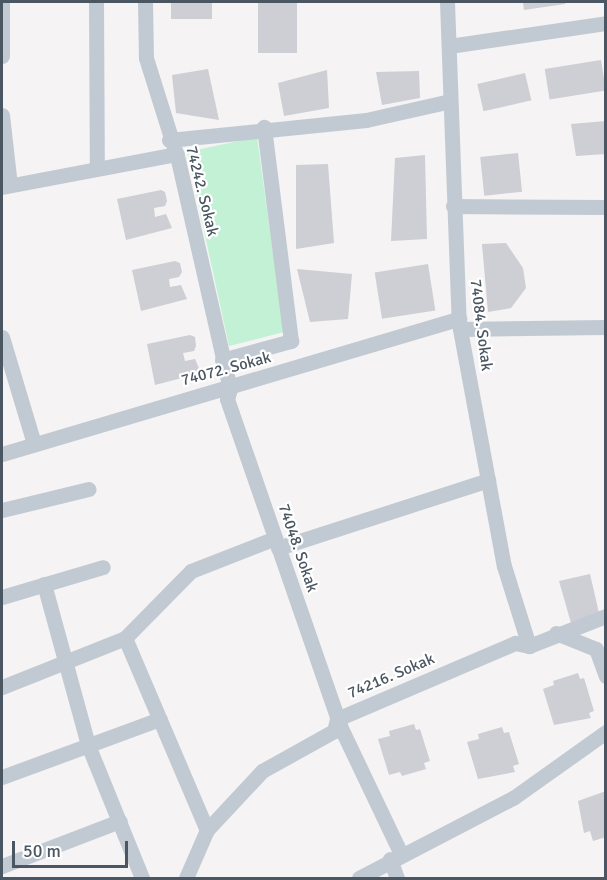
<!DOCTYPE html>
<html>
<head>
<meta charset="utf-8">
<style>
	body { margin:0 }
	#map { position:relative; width:607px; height:880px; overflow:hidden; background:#f5f3f3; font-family:Signika,sans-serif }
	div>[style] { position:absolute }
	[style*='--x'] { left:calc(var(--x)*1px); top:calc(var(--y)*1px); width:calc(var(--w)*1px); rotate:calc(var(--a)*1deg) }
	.green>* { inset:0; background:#c3f1d5 }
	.building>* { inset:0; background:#cdcfd5; transform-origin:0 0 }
	.street>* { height:15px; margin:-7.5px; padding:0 7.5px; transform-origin:7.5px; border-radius:7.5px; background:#c1cad2 }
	span { translate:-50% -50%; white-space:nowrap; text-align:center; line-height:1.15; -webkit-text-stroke:4.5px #fff; paint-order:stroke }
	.street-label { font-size:16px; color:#4a5661 }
	.frame { position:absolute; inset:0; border:3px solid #4a5661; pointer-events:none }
	.scale { position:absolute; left:12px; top:841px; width:116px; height:27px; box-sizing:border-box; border:3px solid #4a5661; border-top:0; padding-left:8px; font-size:18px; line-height:21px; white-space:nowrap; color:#4a5661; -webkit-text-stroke:4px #fff; paint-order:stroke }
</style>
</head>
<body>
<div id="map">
	<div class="green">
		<i style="clip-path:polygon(257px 137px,284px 332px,229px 346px,187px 152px)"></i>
	</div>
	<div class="building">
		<i style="left:171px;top:2px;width:41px;height:17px"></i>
		<i style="left:258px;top:2px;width:39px;height:51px"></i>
		<i style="clip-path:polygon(523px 2px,565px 2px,565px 4px,524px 10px)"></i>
		<i style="left:601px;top:60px;width:31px;height:57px;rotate:81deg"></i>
		<i style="clip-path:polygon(208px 69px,219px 120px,176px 113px,172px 75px)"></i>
		<i style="clip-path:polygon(327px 70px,329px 108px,284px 116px,278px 83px)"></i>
		<i style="clip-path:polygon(419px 71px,420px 98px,382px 105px,376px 72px)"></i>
		<i style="left:525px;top:73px;width:28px;height:49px;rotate:77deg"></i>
		<i style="clip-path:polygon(606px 121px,606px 154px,576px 156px,571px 124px)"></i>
		<i style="left:518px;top:153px;width:39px;height:38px;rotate:84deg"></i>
		<i style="clip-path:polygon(425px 155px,427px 239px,391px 241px,395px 158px)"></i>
		<i style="clip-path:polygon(328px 164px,334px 243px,296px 249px,296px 165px)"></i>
		<i style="clip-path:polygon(161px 190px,165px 192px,167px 201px,165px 206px,154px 208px,155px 217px,166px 214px,172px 228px,126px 240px,117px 199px)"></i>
		<i style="clip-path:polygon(506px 243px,523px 268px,526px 288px,511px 308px,488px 312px,482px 244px)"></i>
		<i style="clip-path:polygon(175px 261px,180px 263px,182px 272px,179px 277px,169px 279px,170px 287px,181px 285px,187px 299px,141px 311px,132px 270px)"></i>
		<i style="left:428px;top:264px;width:47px;height:54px;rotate:81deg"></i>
		<i style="clip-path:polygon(297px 269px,352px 274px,348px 319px,310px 322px)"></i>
		<i style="clip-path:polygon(190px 335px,195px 337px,196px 346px,194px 351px,183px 353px,185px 361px,195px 359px,201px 373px,155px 385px,147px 344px)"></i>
		<i style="clip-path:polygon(590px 574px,599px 613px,571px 623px,559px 581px)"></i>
		<i style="clip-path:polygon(578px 673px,580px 679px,584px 678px,594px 711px,589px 713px,591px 718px,554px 725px,543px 689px,554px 685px,553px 681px)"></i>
		<i style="clip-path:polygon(414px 724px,416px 730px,420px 729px,430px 761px,424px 763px,426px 769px,402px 776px,400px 772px,389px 775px,378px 739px,390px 736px,389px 731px)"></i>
		<i style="clip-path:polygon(502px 727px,504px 733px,509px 732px,519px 764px,513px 766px,515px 772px,478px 779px,467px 742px,479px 739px,478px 734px)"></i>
		<i style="clip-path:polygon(606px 791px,606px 837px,593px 841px,590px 831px,584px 833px,578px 801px)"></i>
	</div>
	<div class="street">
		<i style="--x:96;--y:2;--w:166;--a:89.7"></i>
		<i style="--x:145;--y:2;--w:56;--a:89"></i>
		<i style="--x:146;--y:58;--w:107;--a:72.6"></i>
		<i style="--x:178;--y:160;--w:235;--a:77.2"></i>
		<i style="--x:230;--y:389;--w:10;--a:107"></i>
		<i style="--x:227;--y:399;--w:346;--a:70.9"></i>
		<i style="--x:340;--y:726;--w:142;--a:64.5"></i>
		<i style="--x:447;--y:2;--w:322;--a:87.9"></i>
		<i style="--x:459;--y:324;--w:246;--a:79.5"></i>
		<i style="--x:504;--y:566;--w:84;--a:72.6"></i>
		<i style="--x:449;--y:46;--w:159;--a:-8.3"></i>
		<i style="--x:2;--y:56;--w:54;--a:-90"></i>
		<i style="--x:2;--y:115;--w:70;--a:83.5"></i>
		<i style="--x:169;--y:140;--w:198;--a:-5.8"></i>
		<i style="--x:366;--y:120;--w:86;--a:-12.7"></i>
		<i style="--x:2;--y:187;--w:178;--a:-10.7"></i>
		<i style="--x:453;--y:206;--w:153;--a:0.4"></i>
		<i style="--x:460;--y:329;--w:146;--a:-0.8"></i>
		<i style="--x:2;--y:337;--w:112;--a:73.3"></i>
		<i style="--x:222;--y:360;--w:72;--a:-15.4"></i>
		<i style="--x:291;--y:341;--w:216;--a:-97.2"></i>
		<i style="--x:2;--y:454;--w:477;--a:-16.5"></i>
		<i style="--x:2;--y:510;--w:89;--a:-13.6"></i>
		<i style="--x:278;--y:548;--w:221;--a:-17.9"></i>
		<i style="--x:44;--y:584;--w:167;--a:74.7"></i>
		<i style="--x:88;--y:745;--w:144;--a:67.9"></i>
		<i style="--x:2;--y:597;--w:105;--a:-16.5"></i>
		<i style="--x:556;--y:633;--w:43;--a:21.8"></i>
		<i style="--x:596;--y:649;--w:29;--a:70"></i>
		<i style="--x:125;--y:638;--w:209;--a:66.9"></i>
		<i style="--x:2;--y:687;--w:132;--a:-21.7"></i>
		<i style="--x:125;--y:638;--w:94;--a:-45.4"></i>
		<i style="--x:191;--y:571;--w:90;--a:-21.4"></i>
		<i style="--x:2;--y:777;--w:168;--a:-20.2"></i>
		<i style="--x:390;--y:859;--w:20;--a:70"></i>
		<i style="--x:2;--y:866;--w:126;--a:-20.9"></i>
		<i style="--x:186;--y:878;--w:52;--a:-66.4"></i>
		<i style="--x:207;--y:830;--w:81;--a:-47"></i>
		<i style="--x:262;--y:771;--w:82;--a:-29.1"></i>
		<i style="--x:334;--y:731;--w:12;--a:-76"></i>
		<i style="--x:337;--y:719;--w:194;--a:-23.1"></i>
		<i style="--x:515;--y:643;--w:14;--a:12"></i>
		<i style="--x:529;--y:646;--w:83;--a:-21.3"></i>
		<i style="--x:359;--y:878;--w:174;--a:-27.5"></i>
		<i style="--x:513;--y:798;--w:114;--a:-35.4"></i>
	</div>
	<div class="street-label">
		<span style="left:202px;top:191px;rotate:76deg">74242. Sokak</span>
		<span style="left:481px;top:325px;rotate:83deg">74084. Sokak</span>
		<span style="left:226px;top:369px;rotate:-15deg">74072. Sokak</span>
		<span style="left:298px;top:548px;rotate:71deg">74048. Sokak</span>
		<span style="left:391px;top:676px;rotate:-23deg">74216. Sokak</span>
	</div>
	<div class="frame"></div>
	<div class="scale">50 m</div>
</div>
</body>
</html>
